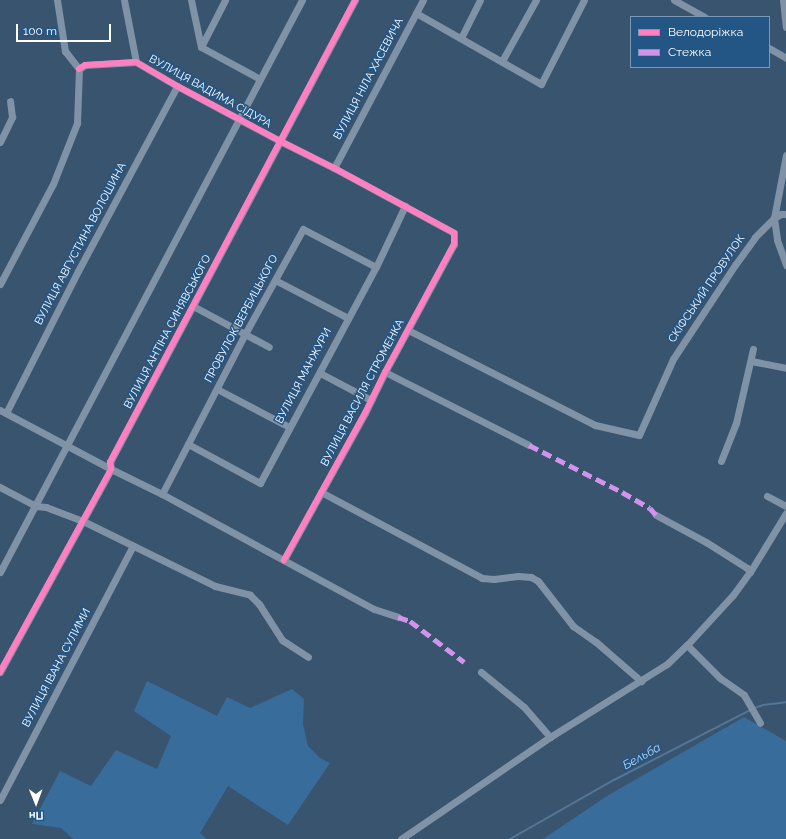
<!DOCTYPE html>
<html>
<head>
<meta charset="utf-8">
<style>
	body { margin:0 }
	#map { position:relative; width:786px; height:839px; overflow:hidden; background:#39546f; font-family:Raleway,sans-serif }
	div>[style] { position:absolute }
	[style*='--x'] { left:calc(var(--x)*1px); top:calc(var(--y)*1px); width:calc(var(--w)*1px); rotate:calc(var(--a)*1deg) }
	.green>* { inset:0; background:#386c9b }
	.stream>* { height:2px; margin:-1px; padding:0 1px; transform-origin:1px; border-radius:1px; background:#537696 }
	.minor>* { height:7px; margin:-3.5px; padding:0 3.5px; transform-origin:3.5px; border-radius:3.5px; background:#8092a5 }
	.quiet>* { height:5px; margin-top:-2.5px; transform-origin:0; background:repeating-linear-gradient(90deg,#d193ec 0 10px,transparent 0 15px) }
	.cycleway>* { height:6px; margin:-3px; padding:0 3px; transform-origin:3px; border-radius:3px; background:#ff80c0 }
	span { translate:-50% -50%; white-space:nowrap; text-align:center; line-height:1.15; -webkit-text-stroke:3px #235585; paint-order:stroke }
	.street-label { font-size:11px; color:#fff }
	.water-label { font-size:12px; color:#b8d6f0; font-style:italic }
	.legend { position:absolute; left:630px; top:16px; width:140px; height:52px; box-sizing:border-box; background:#235585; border:1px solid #7b99b6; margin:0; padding:5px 7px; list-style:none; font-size:12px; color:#fff }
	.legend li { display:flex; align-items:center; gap:8px; height:20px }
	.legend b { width:20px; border:1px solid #7b99b6 }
	.north { position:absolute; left:16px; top:783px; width:40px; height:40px; -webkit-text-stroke:3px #235585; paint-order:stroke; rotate:179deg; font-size:11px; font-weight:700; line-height:16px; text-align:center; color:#fff }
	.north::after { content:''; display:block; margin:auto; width:14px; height:18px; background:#fff; clip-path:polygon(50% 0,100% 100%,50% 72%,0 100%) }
	.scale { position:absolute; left:16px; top:24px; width:95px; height:18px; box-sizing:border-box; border:2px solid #fff; border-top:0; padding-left:5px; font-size:12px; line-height:14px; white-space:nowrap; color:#fff; -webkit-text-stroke:3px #235585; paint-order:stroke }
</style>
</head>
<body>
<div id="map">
	<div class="green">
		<i style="clip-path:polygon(147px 681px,217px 716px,227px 697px,250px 708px,292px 689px,304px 699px,303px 724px,308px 746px,320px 758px,330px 763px,288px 825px,228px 786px,200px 833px,207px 839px,73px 839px,61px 828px,32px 824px,60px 771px,91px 786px,116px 750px,157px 769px,171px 736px,134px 711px)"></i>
		<i style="clip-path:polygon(744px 717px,786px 741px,786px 839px,543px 839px,607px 796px)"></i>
	</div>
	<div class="stream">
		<i style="--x:754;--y:708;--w:9;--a:-18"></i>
		<i style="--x:763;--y:705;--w:23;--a:-7"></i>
		<i style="--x:510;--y:839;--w:120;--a:-29.6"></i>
		<i style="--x:614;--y:780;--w:153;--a:-27.2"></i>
	</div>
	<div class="minor">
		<i style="--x:57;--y:0;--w:52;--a:81.1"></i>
		<i style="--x:65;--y:51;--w:23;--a:52"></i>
		<i style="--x:124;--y:0;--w:63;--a:79"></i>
		<i style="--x:191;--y:0;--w:48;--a:78"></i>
		<i style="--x:201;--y:47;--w:67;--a:28.5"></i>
		<i style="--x:674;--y:0;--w:35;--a:29"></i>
		<i style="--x:783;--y:0;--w:27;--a:84"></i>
		<i style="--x:416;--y:13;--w:144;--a:29.6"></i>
		<i style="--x:541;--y:84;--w:94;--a:-62.9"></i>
		<i style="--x:461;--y:38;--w:42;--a:-63.4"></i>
		<i style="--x:201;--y:47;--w:53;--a:-62.9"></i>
		<i style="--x:769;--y:48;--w:20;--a:30"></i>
		<i style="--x:502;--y:61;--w:70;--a:-60.9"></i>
		<i style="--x:79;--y:69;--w:7;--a:-34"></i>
		<i style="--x:85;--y:65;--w:51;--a:-3.4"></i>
		<i style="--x:136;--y:62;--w:48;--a:30.3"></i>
		<i style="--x:177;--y:86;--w:117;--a:28.1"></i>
		<i style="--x:280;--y:141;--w:60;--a:26.6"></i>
		<i style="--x:334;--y:168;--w:136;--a:28.4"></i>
		<i style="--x:454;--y:233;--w:11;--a:90"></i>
		<i style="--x:454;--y:244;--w:145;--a:118.3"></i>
		<i style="--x:385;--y:372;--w:46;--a:116"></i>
		<i style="--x:365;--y:413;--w:168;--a:118.9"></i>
		<i style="--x:0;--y:142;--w:28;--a:-64"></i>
		<i style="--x:12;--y:117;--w:16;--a:-97"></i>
		<i style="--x:334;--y:168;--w:190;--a:-62.1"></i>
		<i style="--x:786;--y:214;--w:5;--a:180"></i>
		<i style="--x:781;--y:214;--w:8;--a:150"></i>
		<i style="--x:774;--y:218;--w:22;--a:82"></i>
		<i style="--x:777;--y:240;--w:27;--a:70"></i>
		<i style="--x:275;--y:280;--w:82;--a:27.5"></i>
		<i style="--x:0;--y:284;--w:113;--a:-62.1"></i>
		<i style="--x:53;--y:184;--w:66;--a:-68.5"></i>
		<i style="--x:77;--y:123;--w:54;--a:-87.9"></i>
		<i style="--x:193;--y:306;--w:86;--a:28.3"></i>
		<i style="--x:408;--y:330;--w:210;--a:26.9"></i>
		<i style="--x:595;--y:425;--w:45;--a:12.8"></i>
		<i style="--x:639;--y:435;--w:83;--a:-65.9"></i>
		<i style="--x:673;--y:359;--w:113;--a:-56.6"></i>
		<i style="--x:735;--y:265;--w:34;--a:-54"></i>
		<i style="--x:755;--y:237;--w:27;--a:-45"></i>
		<i style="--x:774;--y:218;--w:64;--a:-79.2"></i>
		<i style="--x:751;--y:361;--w:36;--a:11"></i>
		<i style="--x:385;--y:372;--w:161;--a:26.9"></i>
		<i style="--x:320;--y:373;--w:58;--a:27.9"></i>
		<i style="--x:217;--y:389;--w:81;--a:27.8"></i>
		<i style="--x:0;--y:410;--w:126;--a:28"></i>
		<i style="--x:111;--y:469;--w:57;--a:26.1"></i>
		<i style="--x:162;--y:494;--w:241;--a:28.5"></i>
		<i style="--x:374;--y:609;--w:25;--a:18"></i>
		<i style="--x:6;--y:413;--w:159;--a:-63.1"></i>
		<i style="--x:78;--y:271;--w:210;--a:-61.8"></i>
		<i style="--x:188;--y:444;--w:82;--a:28.4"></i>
		<i style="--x:260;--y:483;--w:245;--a:-61.8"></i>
		<i style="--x:376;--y:267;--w:68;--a:-64.6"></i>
		<i style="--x:721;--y:461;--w:41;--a:-68.5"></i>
		<i style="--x:736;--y:423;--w:76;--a:-77.1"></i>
		<i style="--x:0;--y:487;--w:40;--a:28"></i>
		<i style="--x:35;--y:506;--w:11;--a:5"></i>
		<i style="--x:46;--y:507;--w:40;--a:21"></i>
		<i style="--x:83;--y:521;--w:147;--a:26.2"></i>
		<i style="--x:215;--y:586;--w:36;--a:14"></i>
		<i style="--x:250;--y:595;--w:13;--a:45"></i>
		<i style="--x:259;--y:604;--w:43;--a:57.4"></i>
		<i style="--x:282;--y:640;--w:31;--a:33"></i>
		<i style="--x:321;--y:492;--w:183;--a:28.1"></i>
		<i style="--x:482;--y:578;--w:12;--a:5"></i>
		<i style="--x:494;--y:579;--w:24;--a:-7"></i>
		<i style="--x:518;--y:576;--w:13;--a:4"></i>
		<i style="--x:531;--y:577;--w:8;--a:30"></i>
		<i style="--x:538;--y:581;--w:57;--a:52.1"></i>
		<i style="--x:573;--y:626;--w:28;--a:35"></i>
		<i style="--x:596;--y:642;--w:60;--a:40.9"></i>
		<i style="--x:162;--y:494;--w:180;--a:-62.6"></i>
		<i style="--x:245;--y:334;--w:120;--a:-61.1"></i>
		<i style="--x:303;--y:229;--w:82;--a:27.5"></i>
		<i style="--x:767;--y:496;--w:21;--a:28"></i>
		<i style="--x:656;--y:515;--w:57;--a:28.4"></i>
		<i style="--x:706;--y:542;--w:49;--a:32.4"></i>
		<i style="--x:747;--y:568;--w:5;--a:53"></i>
		<i style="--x:0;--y:572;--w:647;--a:-62.17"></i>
		<i style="--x:687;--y:645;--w:47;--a:45"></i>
		<i style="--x:720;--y:678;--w:29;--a:35"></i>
		<i style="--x:744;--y:695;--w:32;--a:60"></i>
		<i style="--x:0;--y:672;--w:231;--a:-61.3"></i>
		<i style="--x:111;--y:469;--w:7;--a:-98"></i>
		<i style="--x:110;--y:462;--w:523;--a:-62.06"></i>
		<i style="--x:481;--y:672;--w:55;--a:39.1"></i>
		<i style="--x:524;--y:707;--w:40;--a:49"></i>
		<i style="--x:0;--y:800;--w:287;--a:-62.4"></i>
		<i style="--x:401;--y:839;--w:181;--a:-34.4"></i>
		<i style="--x:550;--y:737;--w:138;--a:-32"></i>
		<i style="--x:667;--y:664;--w:28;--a:-44"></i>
		<i style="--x:687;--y:645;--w:68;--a:-47.4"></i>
		<i style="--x:733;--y:595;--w:29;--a:-54"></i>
		<i style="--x:750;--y:572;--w:69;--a:-58.6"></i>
	</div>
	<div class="quiet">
		<i style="--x:529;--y:445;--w:104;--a:26.8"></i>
		<i style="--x:622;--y:492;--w:32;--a:30"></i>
		<i style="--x:650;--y:508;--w:9;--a:49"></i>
		<i style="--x:398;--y:617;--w:13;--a:18"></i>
		<i style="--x:410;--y:621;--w:68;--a:37.2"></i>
	</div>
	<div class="cycleway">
		<i style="--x:79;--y:69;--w:7;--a:-34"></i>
		<i style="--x:85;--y:65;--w:51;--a:-3.4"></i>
		<i style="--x:136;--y:62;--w:48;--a:30.3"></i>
		<i style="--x:177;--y:86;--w:117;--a:28.1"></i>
		<i style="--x:280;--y:141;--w:60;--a:26.6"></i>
		<i style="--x:334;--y:168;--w:136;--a:28.4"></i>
		<i style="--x:454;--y:233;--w:11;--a:90"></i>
		<i style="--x:454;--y:244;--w:145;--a:118.3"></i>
		<i style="--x:385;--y:372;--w:46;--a:116"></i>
		<i style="--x:365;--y:413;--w:168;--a:118.9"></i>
		<i style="--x:0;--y:672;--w:231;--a:-61.3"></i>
		<i style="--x:111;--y:469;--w:7;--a:-98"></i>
		<i style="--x:110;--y:462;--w:523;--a:-62.06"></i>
	</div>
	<div class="street-label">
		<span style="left:369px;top:79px;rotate:-62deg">ВУЛИЦЯ НІЛА ХАСЕВИЧА</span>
		<span style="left:210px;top:92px;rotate:29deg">ВУЛИЦЯ ВАДИМА СІДУРА</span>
		<span style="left:81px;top:244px;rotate:-62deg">ВУЛИЦЯ АВГУСТИНА ВОЛОШИНА</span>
		<span style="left:707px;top:289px;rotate:-56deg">СКІФСЬКИЙ ПРОВУЛОК</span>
		<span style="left:242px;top:319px;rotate:-62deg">ПРОВУЛОК ВЕРБИЦЬКОГО</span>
		<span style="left:168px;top:332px;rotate:-62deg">ВУЛИЦЯ АНТІНА СИНЯВСЬКОГО</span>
		<span style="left:304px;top:376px;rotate:-62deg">ВУЛИЦЯ МАНЖУРИ</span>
		<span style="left:363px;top:393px;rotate:-62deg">ВУЛИЦЯ ВАСИЛЯ СТРОМЕНКА</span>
		<span style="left:57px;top:668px;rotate:-62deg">ВУЛИЦЯ ІВАНА СУЛИМИ</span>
	</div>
	<div class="water-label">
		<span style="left:642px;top:757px;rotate:-29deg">Бельба</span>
	</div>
	<ul class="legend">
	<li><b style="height:5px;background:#ff80c0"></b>Велодоріжка</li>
	<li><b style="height:5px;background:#d193ec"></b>Стежка</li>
	</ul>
	<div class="north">Пн</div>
	<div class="scale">100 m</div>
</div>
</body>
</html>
